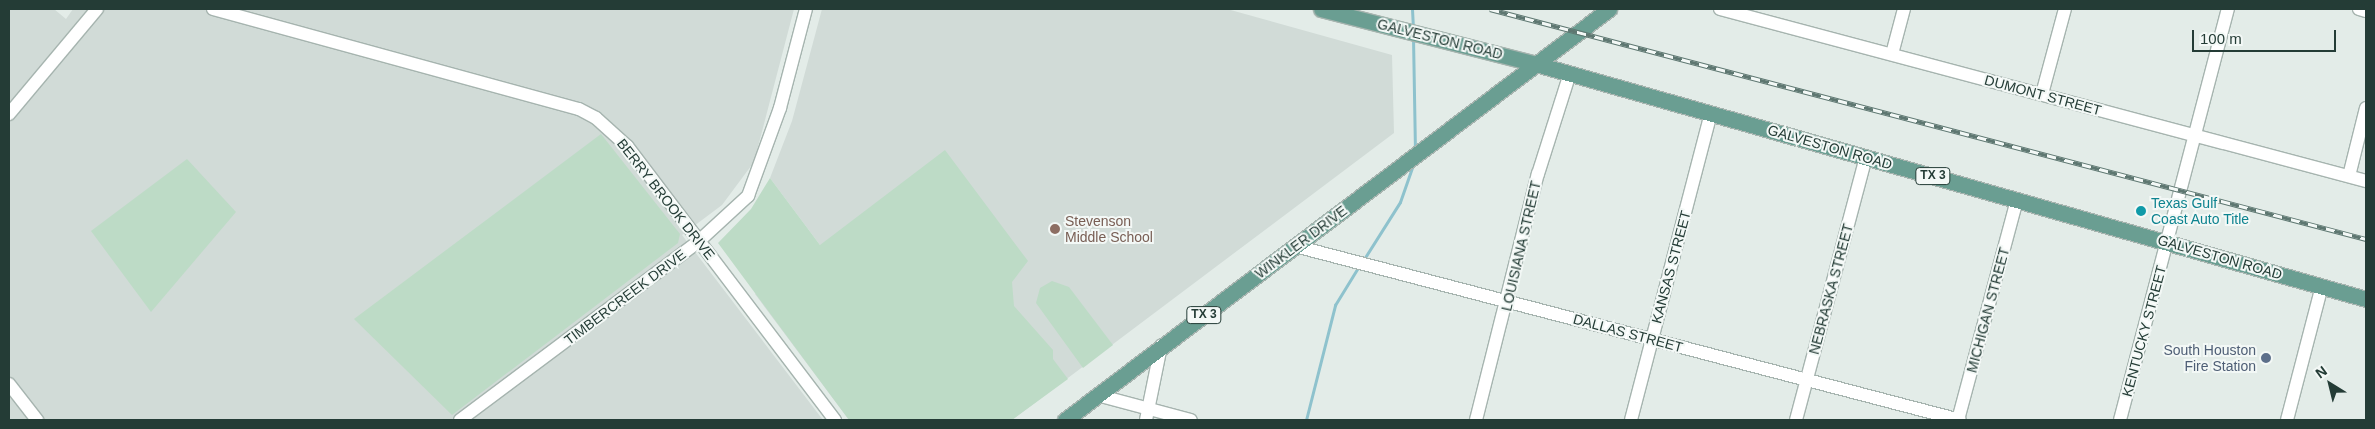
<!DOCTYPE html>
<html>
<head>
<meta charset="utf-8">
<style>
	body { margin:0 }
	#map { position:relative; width:2375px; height:429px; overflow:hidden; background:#e3ece8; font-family:Arial,sans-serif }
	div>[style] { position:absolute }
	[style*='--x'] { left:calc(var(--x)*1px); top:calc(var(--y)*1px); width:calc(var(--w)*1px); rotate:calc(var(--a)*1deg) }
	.built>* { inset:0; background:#d1dbd7 }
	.green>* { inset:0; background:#bddbc6 }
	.stream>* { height:3px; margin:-1.5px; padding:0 1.5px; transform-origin:1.5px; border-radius:1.5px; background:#8ec2cd }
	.roads { filter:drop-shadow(1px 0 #a6b4af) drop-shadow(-1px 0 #a6b4af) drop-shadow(0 1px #a6b4af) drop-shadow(0 -1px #a6b4af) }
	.minor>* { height:12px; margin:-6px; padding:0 6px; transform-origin:6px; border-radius:6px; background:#fff }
	.major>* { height:15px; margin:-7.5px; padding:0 7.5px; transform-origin:7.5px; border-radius:7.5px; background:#6a9e92 }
	.rail>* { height:5px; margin-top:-2.5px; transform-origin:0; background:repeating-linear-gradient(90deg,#f3f8f6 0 9px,#5e7771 0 18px); box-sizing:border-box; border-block:1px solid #5e7771 }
	.dots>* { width:14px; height:14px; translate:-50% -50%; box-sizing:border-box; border:2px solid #f3f8f6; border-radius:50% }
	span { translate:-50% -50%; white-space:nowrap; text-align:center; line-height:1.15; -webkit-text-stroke:4px #f3f8f6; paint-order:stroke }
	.shield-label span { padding:1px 4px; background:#f3f8f6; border:1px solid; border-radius:4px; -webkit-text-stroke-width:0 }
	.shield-label { font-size:12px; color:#243c36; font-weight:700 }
	.street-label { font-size:14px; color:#243c36 }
	.culture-label { font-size:14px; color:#0d838f }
	.left { translate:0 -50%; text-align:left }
	.education-label { font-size:14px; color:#785e54 }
	.service-label { font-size:14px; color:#4e5e75 }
	.right { translate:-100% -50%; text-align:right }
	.frame { position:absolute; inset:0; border:10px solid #243c36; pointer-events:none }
	.north { position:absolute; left:2305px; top:359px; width:50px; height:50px; -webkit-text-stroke:4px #f3f8f6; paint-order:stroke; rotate:324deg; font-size:14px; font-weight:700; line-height:20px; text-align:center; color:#243c36 }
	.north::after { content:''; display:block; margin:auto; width:18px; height:22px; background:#243c36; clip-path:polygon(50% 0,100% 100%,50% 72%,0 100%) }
	.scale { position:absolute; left:2192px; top:30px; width:144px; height:22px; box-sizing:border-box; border:2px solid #243c36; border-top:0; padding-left:6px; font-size:15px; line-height:18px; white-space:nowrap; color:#243c36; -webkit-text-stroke:4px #f3f8f6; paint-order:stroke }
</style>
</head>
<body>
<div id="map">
	<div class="built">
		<i style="clip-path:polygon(9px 9px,54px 9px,66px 19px,73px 9px,794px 9px,754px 162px,722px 205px,682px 235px,823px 420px,9px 420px)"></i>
		<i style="clip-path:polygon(822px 9px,1227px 9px,1392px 55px,1394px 133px,1012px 420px,849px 420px,755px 294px,820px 245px,770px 178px,792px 121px)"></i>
	</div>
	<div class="green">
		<i style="clip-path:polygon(601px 134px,680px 234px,678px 243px,452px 415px,354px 319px)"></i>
		<i style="clip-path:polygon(945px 150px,1028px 261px,1012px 282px,1014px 306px,1053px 350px,1053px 359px,1068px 379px,1012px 420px,849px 420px,718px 243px,751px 209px,770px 178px,820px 245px)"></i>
		<i style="clip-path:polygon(187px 159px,236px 212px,151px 312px,91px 231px)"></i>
		<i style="clip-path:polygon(1052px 281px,1069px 287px,1113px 345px,1083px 368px,1036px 303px,1040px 288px)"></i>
	</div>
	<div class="stream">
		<i style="--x:1412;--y:9;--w:19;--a:87"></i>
		<i style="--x:1413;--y:37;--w:114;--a:89"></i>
		<i style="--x:1364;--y:259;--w:67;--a:-57.7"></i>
		<i style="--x:1400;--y:202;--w:42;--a:-70.7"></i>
		<i style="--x:1306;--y:420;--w:119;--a:-75.8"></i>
		<i style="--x:1335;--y:305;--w:46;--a:-58.4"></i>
	</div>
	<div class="roads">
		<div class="minor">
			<i style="--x:213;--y:9;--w:379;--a:15.3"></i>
			<i style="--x:579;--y:109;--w:19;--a:28"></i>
			<i style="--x:596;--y:118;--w:42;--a:42.1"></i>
			<i style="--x:627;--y:146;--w:344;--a:52.8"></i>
			<i style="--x:1720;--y:9;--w:669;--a:14.91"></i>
			<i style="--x:2359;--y:9;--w:7;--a:16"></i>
			<i style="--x:1892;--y:54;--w:47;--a:-75.1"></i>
			<i style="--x:2042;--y:94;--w:88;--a:-74.9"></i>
			<i style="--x:9;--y:114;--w:137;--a:-50"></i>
			<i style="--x:2349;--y:176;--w:70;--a:-76"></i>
			<i style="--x:1295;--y:246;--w:687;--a:14.66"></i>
			<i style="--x:9;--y:384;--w:46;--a:52.1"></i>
			<i style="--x:1097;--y:395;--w:97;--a:14.9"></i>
			<i style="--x:460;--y:420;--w:299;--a:-36.8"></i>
			<i style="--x:699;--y:241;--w:67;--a:-42.6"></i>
			<i style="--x:748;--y:196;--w:94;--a:-70"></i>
			<i style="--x:780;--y:108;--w:102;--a:-75.3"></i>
			<i style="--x:1146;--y:420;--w:76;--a:-78.5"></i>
			<i style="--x:1476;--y:420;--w:254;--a:-75.9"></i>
			<i style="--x:1538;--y:174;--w:106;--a:-72.4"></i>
			<i style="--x:1631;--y:420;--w:317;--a:-75.4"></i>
			<i style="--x:1796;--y:420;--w:272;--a:-75.1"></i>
			<i style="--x:1958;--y:420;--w:228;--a:-75"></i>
			<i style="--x:2120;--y:420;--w:425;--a:-75.3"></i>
			<i style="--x:2287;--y:420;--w:138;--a:-75.4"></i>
		</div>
		<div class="major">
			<i style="--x:1321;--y:9;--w:222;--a:14.3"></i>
			<i style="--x:1536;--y:64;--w:863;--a:15.81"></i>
			<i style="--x:1065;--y:420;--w:682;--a:-37.07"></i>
		</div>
	</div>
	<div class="rail">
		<i style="--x:1490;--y:9;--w:906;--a:14.71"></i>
	</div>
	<div class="dots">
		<i style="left:2141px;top:211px;background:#0f9aa8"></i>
		<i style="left:1055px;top:229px;background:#8d6e63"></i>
		<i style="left:2266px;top:358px;background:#5c6f8a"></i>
	</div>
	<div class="shield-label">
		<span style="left:1933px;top:176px">TX 3</span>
		<span style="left:1204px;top:315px">TX 3</span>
	</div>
	<div class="street-label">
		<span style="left:1440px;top:39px;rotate:14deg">GALVESTON ROAD</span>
		<span style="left:2043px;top:95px;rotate:15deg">DUMONT STREET</span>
		<span style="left:1830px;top:147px;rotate:16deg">GALVESTON ROAD</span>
		<span style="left:666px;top:199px;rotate:52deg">BERRY BROOK DRIVE</span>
		<span style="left:1301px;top:242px;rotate:-37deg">WINKLER DRIVE</span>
		<span style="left:1521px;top:246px;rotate:-77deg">LOUISIANA STREET</span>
		<span style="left:2220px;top:257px;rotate:16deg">GALVESTON ROAD</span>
		<span style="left:1671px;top:267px;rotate:-75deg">KANSAS STREET</span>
		<span style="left:1831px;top:289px;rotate:-75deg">NEBRASKA STREET</span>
		<span style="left:625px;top:297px;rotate:-37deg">TIMBERCREEK DRIVE</span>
		<span style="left:1988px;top:310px;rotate:-75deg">MICHIGAN STREET</span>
		<span style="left:2144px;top:331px;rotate:-75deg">KENTUCKY STREET</span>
		<span style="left:1628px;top:333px;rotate:15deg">DALLAS STREET</span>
	</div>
	<div class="culture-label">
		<span class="left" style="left:2151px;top:211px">Texas Gulf<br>Coast Auto Title</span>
	</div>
	<div class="education-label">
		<span class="left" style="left:1065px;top:229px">Stevenson<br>Middle School</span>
	</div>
	<div class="service-label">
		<span class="right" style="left:2256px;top:358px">South Houston<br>Fire Station</span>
	</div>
	<div class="frame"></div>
	<div class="north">N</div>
	<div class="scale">100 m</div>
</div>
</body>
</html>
